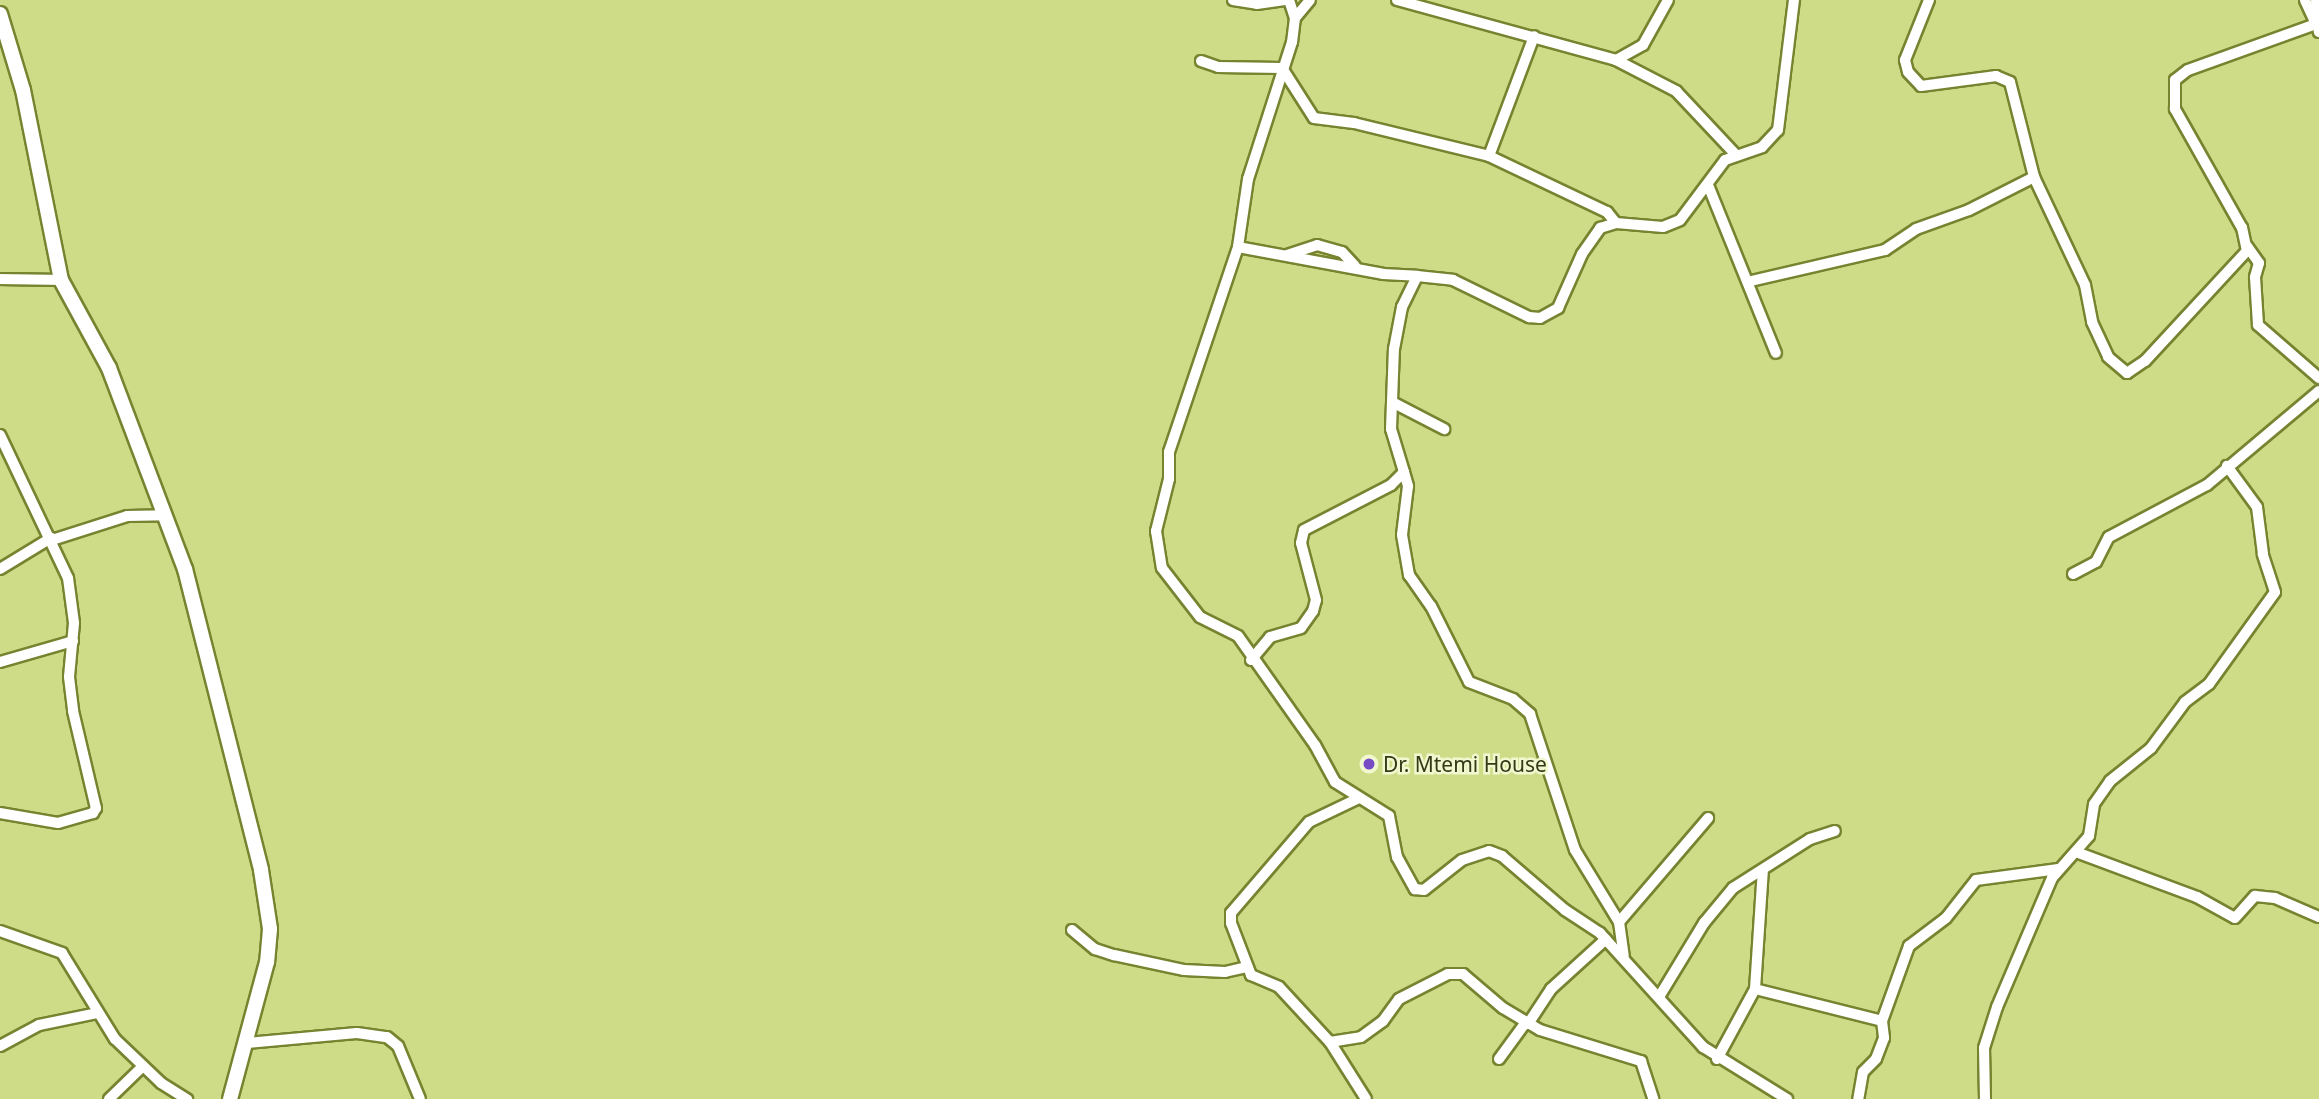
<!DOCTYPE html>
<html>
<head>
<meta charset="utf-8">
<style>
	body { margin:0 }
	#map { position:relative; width:2319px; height:1099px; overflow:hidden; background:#cedc88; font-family:"Noto Sans",sans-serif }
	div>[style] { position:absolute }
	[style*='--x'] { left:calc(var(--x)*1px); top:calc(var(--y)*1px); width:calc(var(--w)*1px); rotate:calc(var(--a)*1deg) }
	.roads { filter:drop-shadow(2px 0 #788330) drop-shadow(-2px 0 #788330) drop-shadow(0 2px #788330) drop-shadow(0 -2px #788330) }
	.minor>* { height:10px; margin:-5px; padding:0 5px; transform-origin:5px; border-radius:5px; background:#fff }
	.secondary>* { height:14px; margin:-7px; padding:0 7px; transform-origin:7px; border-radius:7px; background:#fff }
	.dots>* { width:19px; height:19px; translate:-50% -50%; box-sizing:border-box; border:4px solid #f1f8d0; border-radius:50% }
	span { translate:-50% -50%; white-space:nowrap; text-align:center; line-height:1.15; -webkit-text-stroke:5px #f1f8d0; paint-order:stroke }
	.poi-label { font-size:21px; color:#343916 }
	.left { translate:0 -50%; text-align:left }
</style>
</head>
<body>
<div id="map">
	<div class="roads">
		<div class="minor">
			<i style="--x:1233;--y:0;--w:24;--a:9"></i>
			<i style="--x:1257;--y:4;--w:28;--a:-8"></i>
			<i style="--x:1289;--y:0;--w:19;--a:72"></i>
			<i style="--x:1295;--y:18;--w:24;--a:97"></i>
			<i style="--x:1292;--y:42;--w:144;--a:107.8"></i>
			<i style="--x:1248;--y:179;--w:69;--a:98.4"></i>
			<i style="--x:1238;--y:247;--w:216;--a:108.6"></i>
			<i style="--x:1169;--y:452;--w:27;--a:90"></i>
			<i style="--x:1169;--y:479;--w:54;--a:104"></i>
			<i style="--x:1156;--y:531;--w:37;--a:81"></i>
			<i style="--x:1162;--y:568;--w:62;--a:52.2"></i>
			<i style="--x:1200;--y:617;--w:42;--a:26.6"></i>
			<i style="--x:1238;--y:636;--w:133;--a:54.8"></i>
			<i style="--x:1315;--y:745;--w:42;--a:61.6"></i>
			<i style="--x:1335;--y:782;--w:64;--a:32.2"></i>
			<i style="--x:1389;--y:816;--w:42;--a:79"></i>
			<i style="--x:1397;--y:857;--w:37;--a:61"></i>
			<i style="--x:1415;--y:889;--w:9;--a:6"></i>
			<i style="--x:1424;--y:890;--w:48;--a:-38.3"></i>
			<i style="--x:1462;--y:860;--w:28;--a:-18"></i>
			<i style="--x:1489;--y:851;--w:14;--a:21"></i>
			<i style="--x:1502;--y:856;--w:83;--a:40.6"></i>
			<i style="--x:1565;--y:910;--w:42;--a:33.3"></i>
			<i style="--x:1600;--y:933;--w:154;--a:47.9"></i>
			<i style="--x:1703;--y:1047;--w:99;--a:31.8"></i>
			<i style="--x:1397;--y:0;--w:227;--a:15.3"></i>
			<i style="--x:1616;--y:60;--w:68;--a:27.3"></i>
			<i style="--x:1676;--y:91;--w:88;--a:46.8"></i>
			<i style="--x:1929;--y:0;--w:65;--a:111.8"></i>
			<i style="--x:1905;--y:60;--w:12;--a:76"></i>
			<i style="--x:1908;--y:72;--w:19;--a:47"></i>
			<i style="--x:1921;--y:86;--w:76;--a:-7.6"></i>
			<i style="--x:1996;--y:76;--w:15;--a:23"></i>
			<i style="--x:2010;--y:82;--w:98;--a:75.8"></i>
			<i style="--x:2034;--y:177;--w:119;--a:64.7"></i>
			<i style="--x:2085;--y:285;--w:38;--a:79"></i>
			<i style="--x:2092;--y:322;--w:38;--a:65"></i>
			<i style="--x:2108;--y:357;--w:25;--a:40"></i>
			<i style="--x:2127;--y:373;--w:22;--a:-34"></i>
			<i style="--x:2145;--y:361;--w:150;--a:-47.2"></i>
			<i style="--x:2247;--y:251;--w:24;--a:-102"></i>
			<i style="--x:2242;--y:228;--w:137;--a:-119.4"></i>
			<i style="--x:2175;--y:109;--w:29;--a:-90"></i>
			<i style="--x:2175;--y:80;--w:16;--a:-38"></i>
			<i style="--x:2188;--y:70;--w:136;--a:-19.8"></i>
			<i style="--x:2316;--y:24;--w:26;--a:-115"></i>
			<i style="--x:2316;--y:0;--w:32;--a:85"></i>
			<i style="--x:1295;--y:18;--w:23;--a:-50"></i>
			<i style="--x:1616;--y:60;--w:31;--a:-29"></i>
			<i style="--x:1643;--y:45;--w:51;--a:-60.9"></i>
			<i style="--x:1201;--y:61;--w:18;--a:19"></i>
			<i style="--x:1218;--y:67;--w:64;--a:0.9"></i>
			<i style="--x:1282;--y:68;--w:59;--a:57.4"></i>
			<i style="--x:1314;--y:118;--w:40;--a:7.1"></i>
			<i style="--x:1354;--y:123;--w:139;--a:13.7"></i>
			<i style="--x:1489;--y:156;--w:131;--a:25.4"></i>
			<i style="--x:1607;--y:212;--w:14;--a:51"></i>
			<i style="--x:1489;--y:156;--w:128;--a:-69.4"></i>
			<i style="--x:1708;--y:185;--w:181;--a:68"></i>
			<i style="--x:2247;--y:246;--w:21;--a:55"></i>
			<i style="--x:2259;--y:263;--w:15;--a:106"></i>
			<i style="--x:2255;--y:277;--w:48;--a:86.4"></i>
			<i style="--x:2258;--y:325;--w:81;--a:41"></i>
			<i style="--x:1238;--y:247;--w:147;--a:10.5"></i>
			<i style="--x:1383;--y:274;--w:34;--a:3"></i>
			<i style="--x:1287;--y:255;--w:32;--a:-18"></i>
			<i style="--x:1317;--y:245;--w:26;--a:16"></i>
			<i style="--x:1342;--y:252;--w:19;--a:47"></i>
			<i style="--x:0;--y:279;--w:61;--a:0.9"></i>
			<i style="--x:1751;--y:281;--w:138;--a:-13"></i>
			<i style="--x:1885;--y:250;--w:37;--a:-34"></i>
			<i style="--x:1916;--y:229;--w:56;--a:-19.7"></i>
			<i style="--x:1969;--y:210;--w:73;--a:-26.9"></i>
			<i style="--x:1392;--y:402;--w:59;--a:27.4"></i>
			<i style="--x:0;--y:435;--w:158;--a:64.6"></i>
			<i style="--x:68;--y:578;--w:45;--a:82.4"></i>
			<i style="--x:74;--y:623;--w:54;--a:95.3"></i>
			<i style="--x:69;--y:677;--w:34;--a:83"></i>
			<i style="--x:73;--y:711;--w:100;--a:76.7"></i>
			<i style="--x:96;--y:808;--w:6;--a:121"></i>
			<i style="--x:93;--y:813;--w:36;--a:164"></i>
			<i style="--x:58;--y:823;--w:59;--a:-170.2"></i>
			<i style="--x:1404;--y:472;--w:15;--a:74"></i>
			<i style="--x:1408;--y:486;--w:49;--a:97"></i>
			<i style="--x:1402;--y:535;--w:41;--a:80.1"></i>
			<i style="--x:1409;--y:575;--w:38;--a:55"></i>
			<i style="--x:1431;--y:606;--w:85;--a:63.4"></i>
			<i style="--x:1469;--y:682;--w:47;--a:21.1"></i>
			<i style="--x:1513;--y:699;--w:23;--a:41"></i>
			<i style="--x:1530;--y:714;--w:143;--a:71.7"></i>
			<i style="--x:1575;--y:850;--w:84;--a:58.6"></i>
			<i style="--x:1619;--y:922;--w:34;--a:82"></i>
			<i style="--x:52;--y:540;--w:79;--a:-17.7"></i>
			<i style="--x:127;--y:516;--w:39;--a:-1"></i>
			<i style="--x:0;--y:569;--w:60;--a:-31.3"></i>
			<i style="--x:2073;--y:574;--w:26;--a:-28"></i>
			<i style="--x:2096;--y:562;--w:28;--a:-63"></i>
			<i style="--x:2109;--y:537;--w:111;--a:-28"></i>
			<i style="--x:2207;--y:485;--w:146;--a:-40"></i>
			<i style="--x:1251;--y:660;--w:30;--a:-50"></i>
			<i style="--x:1270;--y:637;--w:32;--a:-16"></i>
			<i style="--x:1301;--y:628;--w:21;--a:-55"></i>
			<i style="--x:1313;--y:611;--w:11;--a:-75"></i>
			<i style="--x:1316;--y:600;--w:59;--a:-104.7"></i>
			<i style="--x:1301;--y:543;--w:13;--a:-77"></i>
			<i style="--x:1304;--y:530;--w:98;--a:-27.3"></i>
			<i style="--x:1391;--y:485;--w:18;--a:-45"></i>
			<i style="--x:1404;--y:472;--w:45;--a:-106.8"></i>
			<i style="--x:1391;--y:429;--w:80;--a:-87.9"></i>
			<i style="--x:1394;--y:349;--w:43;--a:-79.2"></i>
			<i style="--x:1402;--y:307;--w:34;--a:-64"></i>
			<i style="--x:1417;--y:276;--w:36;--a:6"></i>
			<i style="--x:1453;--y:280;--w:85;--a:26"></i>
			<i style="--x:1529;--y:317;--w:11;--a:5"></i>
			<i style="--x:1540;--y:318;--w:21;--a:-29"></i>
			<i style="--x:1558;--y:308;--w:59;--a:-66"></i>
			<i style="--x:1582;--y:254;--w:32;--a:-55"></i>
			<i style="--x:1600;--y:228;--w:17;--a:-17"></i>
			<i style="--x:1616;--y:223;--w:47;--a:4.9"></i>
			<i style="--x:1663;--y:227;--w:18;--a:-22"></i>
			<i style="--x:1680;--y:220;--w:75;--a:-53.1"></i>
			<i style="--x:1725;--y:160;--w:39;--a:-19"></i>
			<i style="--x:1762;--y:147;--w:23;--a:-47"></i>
			<i style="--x:1778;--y:130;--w:131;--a:-83"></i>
			<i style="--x:0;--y:662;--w:76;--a:-16"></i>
			<i style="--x:1359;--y:798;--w:55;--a:154.4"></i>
			<i style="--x:1309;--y:822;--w:120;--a:130.6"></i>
			<i style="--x:1231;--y:913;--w:10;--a:90"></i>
			<i style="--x:1231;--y:923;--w:56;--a:69"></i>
			<i style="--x:1251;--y:975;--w:30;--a:23"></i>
			<i style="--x:1279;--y:987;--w:75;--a:47.2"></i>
			<i style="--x:1330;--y:1042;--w:31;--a:-9"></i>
			<i style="--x:1361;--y:1037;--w:27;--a:-36"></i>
			<i style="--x:1383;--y:1021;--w:27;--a:-54"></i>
			<i style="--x:1399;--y:999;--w:55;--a:-27"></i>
			<i style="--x:1448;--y:974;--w:15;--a:0"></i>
			<i style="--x:1463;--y:974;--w:52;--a:40.4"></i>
			<i style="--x:1503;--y:1008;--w:43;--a:30.7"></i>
			<i style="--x:1540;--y:1030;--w:106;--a:17.1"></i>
			<i style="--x:1641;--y:1061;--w:40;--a:72"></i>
			<i style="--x:2076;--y:852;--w:129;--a:20.4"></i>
			<i style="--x:2197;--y:897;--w:43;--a:28.9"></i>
			<i style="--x:2235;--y:918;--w:30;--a:-48"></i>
			<i style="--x:2255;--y:896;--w:20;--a:6"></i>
			<i style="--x:2275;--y:898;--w:48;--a:23.4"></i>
			<i style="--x:1619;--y:922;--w:137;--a:-49.4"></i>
			<i style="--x:1072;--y:930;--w:30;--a:40"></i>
			<i style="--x:1095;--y:949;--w:20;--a:18"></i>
			<i style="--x:1114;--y:955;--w:72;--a:12.1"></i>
			<i style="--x:1184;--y:970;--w:41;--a:2.8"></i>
			<i style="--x:1225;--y:972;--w:23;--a:-13"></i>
			<i style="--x:0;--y:931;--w:66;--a:19.5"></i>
			<i style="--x:62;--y:953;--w:101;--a:58.4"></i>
			<i style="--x:115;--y:1039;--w:64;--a:43.7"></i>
			<i style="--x:161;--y:1083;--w:31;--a:32"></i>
			<i style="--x:1755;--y:989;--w:131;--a:14.1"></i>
			<i style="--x:1882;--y:1021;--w:17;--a:83"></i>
			<i style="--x:1884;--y:1038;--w:22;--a:111"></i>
			<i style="--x:1876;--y:1059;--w:18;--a:135"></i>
			<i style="--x:1863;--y:1072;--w:27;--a:100"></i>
			<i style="--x:1659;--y:997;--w:87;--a:-58.7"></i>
			<i style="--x:1704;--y:923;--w:45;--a:-50.4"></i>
			<i style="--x:1733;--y:888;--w:91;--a:-32.5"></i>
			<i style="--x:1810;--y:839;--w:26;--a:-18"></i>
			<i style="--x:1882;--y:1021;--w:80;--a:-70.2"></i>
			<i style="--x:1909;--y:946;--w:46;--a:-37.1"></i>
			<i style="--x:1946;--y:918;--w:48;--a:-51.7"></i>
			<i style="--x:1976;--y:880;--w:83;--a:-7.6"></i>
			<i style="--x:1528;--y:1024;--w:42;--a:-56.7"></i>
			<i style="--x:1551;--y:989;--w:74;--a:-42.3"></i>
			<i style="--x:1330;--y:1042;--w:67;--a:57.7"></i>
			<i style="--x:247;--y:1043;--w:110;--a:-5.2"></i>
			<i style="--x:357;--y:1033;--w:30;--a:8"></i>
			<i style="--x:387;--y:1037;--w:14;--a:39"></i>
			<i style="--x:398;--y:1046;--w:57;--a:67.5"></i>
			<i style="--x:0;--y:1046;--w:44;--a:-28.3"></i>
			<i style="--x:39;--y:1025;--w:59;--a:-11.7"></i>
			<i style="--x:1499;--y:1059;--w:46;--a:-53.9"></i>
			<i style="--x:1717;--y:1059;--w:80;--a:-61.5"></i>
			<i style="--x:1755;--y:989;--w:119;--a:-86.2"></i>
			<i style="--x:109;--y:1099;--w:46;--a:-44.1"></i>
			<i style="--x:1985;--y:1099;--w:51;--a:-91.1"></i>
			<i style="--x:1984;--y:1048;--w:43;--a:-72.4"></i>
			<i style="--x:1997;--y:1007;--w:140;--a:-66.9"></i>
			<i style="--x:2052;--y:878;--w:56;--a:-48.6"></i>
			<i style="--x:2089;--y:836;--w:32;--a:-81"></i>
			<i style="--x:2094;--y:804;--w:28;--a:-55"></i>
			<i style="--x:2110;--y:781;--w:53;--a:-38.8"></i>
			<i style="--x:2151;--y:748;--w:57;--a:-53.5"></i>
			<i style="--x:2185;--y:702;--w:30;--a:-37"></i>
			<i style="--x:2209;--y:684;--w:113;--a:-54.3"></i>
			<i style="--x:2275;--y:592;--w:40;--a:-108"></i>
			<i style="--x:2263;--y:554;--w:47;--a:-97.3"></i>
			<i style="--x:2257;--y:507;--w:51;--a:-126.2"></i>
		</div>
		<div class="secondary">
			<i style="--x:0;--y:14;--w:79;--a:73.2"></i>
			<i style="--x:23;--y:90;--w:194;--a:78.7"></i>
			<i style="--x:61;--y:280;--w:100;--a:61.4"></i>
			<i style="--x:109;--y:368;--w:215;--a:69.3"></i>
			<i style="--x:185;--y:569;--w:310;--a:75.8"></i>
			<i style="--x:261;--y:870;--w:60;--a:81.3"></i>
			<i style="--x:270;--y:929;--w:33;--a:95"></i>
			<i style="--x:267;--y:962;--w:142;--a:105.1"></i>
		</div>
	</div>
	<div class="dots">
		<i style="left:1369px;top:764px;background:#774bc4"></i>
	</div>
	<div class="poi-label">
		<span class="left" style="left:1383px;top:764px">Dr. Mtemi House</span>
	</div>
</div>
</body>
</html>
